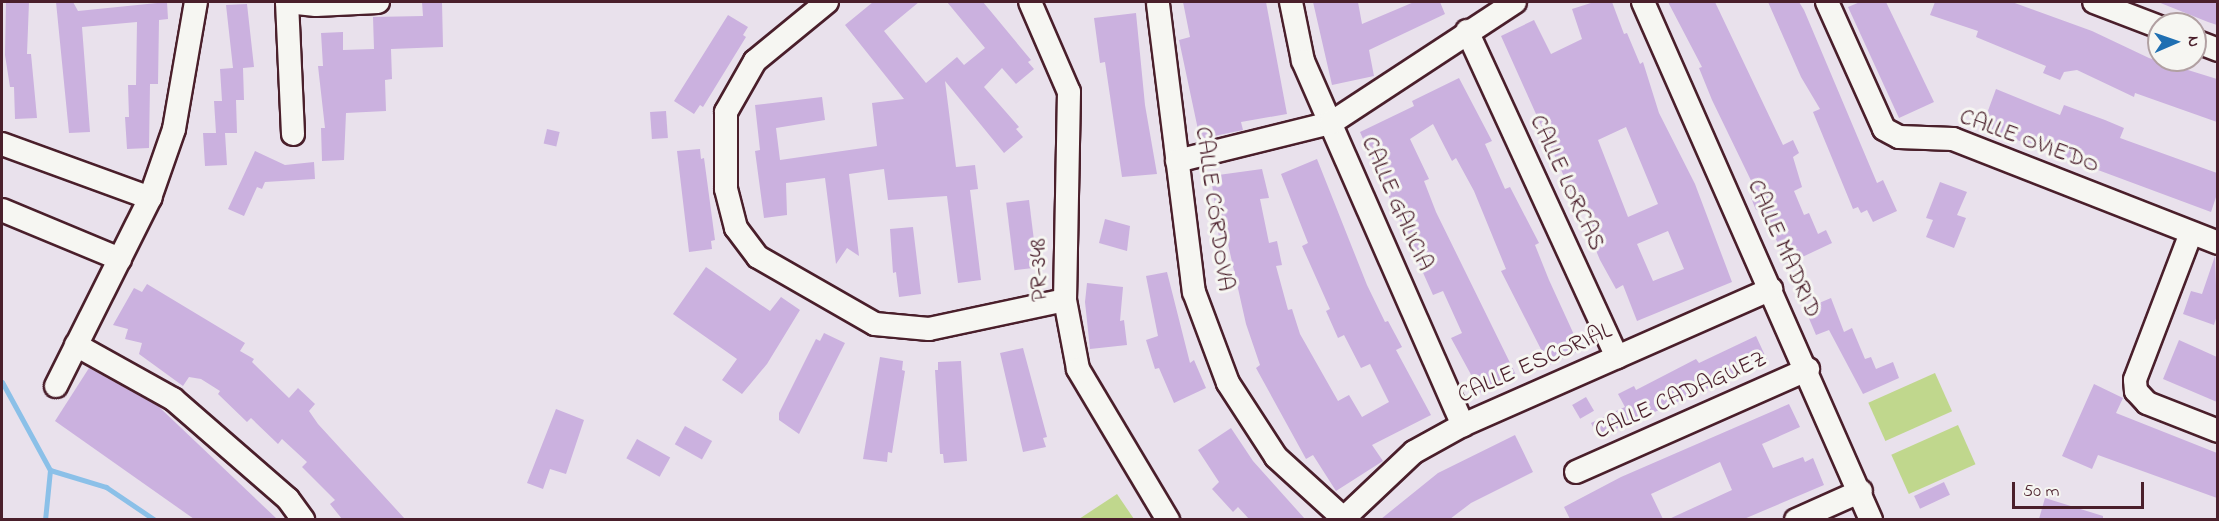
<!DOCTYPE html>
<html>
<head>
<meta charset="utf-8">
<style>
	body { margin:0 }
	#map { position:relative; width:2219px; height:521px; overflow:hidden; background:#e9e1ec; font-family:"Indie Flower",sans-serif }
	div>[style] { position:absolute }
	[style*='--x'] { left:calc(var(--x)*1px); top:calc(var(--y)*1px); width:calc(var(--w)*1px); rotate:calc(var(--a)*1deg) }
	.green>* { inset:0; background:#c0d78d; transform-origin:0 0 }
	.stream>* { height:5px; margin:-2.5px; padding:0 2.5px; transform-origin:2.5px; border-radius:2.5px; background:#8bc0e8 }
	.building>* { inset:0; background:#cbb1df; transform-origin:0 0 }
	.roads { filter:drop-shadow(2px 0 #4a1f2b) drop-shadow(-2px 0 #4a1f2b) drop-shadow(0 2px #4a1f2b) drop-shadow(0 -2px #4a1f2b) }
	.minor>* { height:22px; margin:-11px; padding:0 11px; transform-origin:11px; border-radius:11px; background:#f6f6f2 }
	span { translate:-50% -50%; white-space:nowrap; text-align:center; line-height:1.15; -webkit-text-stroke:6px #f6f6f2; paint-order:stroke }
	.street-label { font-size:24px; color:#4a1f2b }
	.frame { position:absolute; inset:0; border:3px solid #4a1f2b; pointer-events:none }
	.north { position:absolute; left:2147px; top:12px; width:60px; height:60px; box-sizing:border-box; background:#f6f6f2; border:2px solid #b1a0a2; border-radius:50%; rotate:88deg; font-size:16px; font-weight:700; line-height:24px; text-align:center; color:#4a1f2b }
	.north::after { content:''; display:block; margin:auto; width:21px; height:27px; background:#1f6fb2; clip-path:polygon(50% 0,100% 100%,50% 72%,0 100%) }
	.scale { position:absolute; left:2012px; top:482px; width:132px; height:27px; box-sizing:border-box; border:3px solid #4a1f2b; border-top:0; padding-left:8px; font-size:18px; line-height:21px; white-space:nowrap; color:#4a1f2b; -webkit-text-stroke:4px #f6f6f2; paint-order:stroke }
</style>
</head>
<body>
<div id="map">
	<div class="green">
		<i style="left:1935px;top:373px;width:42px;height:73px;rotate:66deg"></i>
		<i style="left:1958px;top:425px;width:43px;height:73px;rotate:66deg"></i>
		<i style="clip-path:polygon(1117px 494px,1134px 519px,1079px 519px)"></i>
	</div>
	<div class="stream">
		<i style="--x:2;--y:382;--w:100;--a:61.4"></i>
		<i style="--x:50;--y:470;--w:50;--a:95.7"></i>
		<i style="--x:50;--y:470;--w:59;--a:16.9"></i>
		<i style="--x:106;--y:487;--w:59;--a:34"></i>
	</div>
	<div class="building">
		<i style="clip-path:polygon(6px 2px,29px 2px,27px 54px,31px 54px,37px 118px,15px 119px,14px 87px,10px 87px,5px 55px)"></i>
		<i style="clip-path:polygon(56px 2px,73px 2px,78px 11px,167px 2px,168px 19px,159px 20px,158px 84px,150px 84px,149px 148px,127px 149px,125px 117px,129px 117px,128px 85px,136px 85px,137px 22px,82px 27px,90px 132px,69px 133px)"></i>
		<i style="clip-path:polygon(422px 2px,442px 2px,443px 47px,391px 49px,392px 79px,385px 80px,386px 111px,346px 113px,344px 160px,322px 161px,321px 128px,325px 128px,318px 66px,323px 66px,321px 33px,343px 32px,343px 50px,374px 49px,373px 17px,423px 16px)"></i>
		<i style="clip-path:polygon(873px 2px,919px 2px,884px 31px,926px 83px,957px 57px,964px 65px,985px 48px,947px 2px,983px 2px,1031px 60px,1028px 62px,1034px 69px,1016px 84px,1002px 68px,984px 87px,1019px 127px,1016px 129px,1023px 137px,1004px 153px,945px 81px,956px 167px,975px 165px,978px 189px,970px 190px,981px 280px,958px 283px,947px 196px,888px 200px,884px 169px,849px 174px,859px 256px,847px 248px,836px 264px,825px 178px,786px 183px,787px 215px,764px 218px,755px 151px,760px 150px,755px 105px,822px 97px,825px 120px,776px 128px,780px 160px,877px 146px,872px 103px,904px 99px,845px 25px)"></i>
		<i style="clip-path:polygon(1183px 2px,1266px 2px,1287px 114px,1241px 122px,1243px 130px,1200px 139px,1179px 40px,1190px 37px)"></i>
		<i style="clip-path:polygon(1313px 2px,1358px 2px,1362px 24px,1414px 2px,1440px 2px,1445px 14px,1369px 50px,1374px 76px,1332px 85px)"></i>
		<i style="clip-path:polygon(evenodd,1594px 2px,1612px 2px,1624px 34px,1627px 33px,1640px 64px,1643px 62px,1659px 113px,1695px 184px,1732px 282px,1637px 321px,1623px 285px,1616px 289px,1600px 260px,1589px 234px,1594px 231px,1576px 190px,1571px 192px,1501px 36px,1534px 20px,1551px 54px,1582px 39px,1572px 9px,1594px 2px,1626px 127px,1658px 204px,1628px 217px,1598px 140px,1626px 127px,1594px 2px,1668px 231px,1684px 269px,1653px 281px,1637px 244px,1668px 231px)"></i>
		<i style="clip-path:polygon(1668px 2px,1715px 2px,1783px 145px,1793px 140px,1799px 153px,1793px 157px,1802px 187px,1794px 191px,1804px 215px,1809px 213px,1818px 234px,1826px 230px,1832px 243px,1798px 259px,1795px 251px,1784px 256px,1761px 208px,1756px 210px,1751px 198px,1758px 195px,1712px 100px,1699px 68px,1702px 67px)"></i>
		<i style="clip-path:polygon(1768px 2px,1799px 2px,1804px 10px,1877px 183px,1883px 180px,1897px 211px,1873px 222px,1867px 210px,1861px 213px,1858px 207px,1853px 209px,1813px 112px,1820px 109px,1801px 77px)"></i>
		<i style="clip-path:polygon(1860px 2px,1886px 2px,1934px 102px,1899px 118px,1848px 7px)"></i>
		<i style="clip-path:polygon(1935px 2px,2012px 2px,2092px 31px,2149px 58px,2217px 79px,2217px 122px,2135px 93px,2134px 97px,2077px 70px,2064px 72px,2060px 80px,2043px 73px,2046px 66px,1976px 37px,1978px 31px,1930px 15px)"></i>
		<i style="clip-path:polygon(2158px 2px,2217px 2px,2217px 25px,2208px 22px)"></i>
		<i style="clip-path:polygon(247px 4px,254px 67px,243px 68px,244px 100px,236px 100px,237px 133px,225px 133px,227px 165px,205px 166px,203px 133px,216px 133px,214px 101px,222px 101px,220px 69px,233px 68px,226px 5px)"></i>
		<i style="clip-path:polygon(1136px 13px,1145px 105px,1157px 174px,1122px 177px,1105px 62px,1100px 63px,1094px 18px)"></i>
		<i style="clip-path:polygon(728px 15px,748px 27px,743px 35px,746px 37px,703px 107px,700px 105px,694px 114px,674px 101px)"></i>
		<i style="clip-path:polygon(1459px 78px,1492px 141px,1485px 144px,1505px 189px,1510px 187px,1539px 243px,1535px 245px,1549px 280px,1581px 350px,1549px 365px,1501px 271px,1506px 269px,1474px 191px,1456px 158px,1452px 161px,1433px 124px,1410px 139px,1429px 179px,1424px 181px,1436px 212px,1516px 375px,1481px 393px,1451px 338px,1462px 333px,1443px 291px,1433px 295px,1360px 132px,1414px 106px,1412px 101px)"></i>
		<i style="clip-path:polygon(1996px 89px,2060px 115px,2064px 105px,2105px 120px,2124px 128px,2120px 138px,2217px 173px,2217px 194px,2211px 212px,1982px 127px)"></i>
		<i style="left:666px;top:111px;width:27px;height:16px;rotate:86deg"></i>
		<i style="left:547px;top:129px;width:13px;height:15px;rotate:13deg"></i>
		<i style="clip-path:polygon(700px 149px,701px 159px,704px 158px,715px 240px,711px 241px,712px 249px,689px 252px,677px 151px)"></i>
		<i style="clip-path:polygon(255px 151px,285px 165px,314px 162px,315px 179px,265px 182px,262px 189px,257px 187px,244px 216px,228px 209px)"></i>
		<i style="clip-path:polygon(1317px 159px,1367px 285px,1385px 322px,1388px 321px,1402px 347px,1396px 350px,1431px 415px,1372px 445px,1383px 461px,1336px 491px,1313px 455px,1306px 459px,1256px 368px,1260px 365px,1246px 324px,1228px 244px,1220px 246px,1211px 176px,1262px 169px,1269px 198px,1260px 199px,1269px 243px,1277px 241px,1282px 265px,1276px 266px,1288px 310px,1292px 309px,1300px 334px,1338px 401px,1349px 395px,1362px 417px,1389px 402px,1370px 364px,1361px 368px,1344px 335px,1338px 338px,1326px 311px,1330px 309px,1302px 246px,1308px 243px,1281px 174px)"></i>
		<i style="clip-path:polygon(1940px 182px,1967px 192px,1957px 215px,1966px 218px,1954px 248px,1926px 237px,1933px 220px,1926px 218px)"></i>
		<i style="left:1029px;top:200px;width:68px;height:23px;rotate:83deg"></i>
		<i style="clip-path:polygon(1105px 219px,1130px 226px,1127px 251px,1099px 243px)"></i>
		<i style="clip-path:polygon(913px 227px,921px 294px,899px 297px,896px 272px,893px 273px,890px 229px)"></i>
		<i style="clip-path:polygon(2215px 256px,2217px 315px,2214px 325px,2183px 314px,2191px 291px,2202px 294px)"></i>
		<i style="clip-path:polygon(706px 267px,770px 311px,781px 297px,800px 310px,767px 364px,742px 394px,722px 380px,737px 359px,673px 314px)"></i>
		<i style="clip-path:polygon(1167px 272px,1190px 363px,1194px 360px,1206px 388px,1174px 403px,1159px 368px,1155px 369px,1146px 340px,1158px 336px,1146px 276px)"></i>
		<i style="clip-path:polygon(1087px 283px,1123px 287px,1120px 321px,1124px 320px,1127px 345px,1090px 349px,1085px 302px)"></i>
		<i style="clip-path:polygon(147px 284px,245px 343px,240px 351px,254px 359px,252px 362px,289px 398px,298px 388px,315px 404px,309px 411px,318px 424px,405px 519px,342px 519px,330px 504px,335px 500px,302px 467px,307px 462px,282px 439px,278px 444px,251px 418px,247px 422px,218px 394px,220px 391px,201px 379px,189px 377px,183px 386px,139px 354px,142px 343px,125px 339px,128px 329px,113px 325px,134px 288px,142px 292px)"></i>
		<i style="clip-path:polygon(1831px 298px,1844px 332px,1852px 328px,1865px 359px,1871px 357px,1876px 369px,1893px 362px,1899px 378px,1863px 394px,1829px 330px,1816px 335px,1805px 309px)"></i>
		<i style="clip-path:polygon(824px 333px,845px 343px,799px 434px,779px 420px,779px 413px,816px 339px,820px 341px)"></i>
		<i style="clip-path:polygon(1756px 336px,1768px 362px,1598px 437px,1591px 423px,1625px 407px,1618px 394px,1634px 386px,1636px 390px,1696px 359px,1699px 363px)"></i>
		<i style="clip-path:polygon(2179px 340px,2217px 357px,2217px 402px,2163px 379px)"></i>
		<i style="clip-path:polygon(1023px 348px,1047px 437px,1043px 438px,1046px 447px,1023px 452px,1000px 353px)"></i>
		<i style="clip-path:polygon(880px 357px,903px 361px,902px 370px,905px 371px,892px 453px,888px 452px,887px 462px,863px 459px)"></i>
		<i style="clip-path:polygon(961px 361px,967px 461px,944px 463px,943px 454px,940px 454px,935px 370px,938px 370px,938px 362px)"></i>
		<i style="clip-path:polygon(89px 368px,158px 406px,277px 519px,194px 519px,55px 421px)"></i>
		<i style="clip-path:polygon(2094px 384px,2123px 398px,2116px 413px,2217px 453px,2217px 498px,2098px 455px,2092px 469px,2062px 456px)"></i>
		<i style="left:1586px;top:397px;width:16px;height:16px;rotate:60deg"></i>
		<i style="clip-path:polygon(1789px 404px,1800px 427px,1762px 444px,1773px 468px,1803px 457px,1805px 462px,1813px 458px,1824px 485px,1744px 519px,1669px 519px,1732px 490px,1720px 462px,1651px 494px,1663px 519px,1570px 519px,1564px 507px,1621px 477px)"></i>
		<i style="clip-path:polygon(556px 409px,584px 420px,566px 474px,550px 469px,543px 489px,527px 483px)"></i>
		<i style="left:685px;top:426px;width:31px;height:21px;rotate:29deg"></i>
		<i style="clip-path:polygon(1231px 428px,1253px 461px,1305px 519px,1249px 519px,1238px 507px,1233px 512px,1212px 489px,1219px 482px,1198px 450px)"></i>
		<i style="clip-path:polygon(1515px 435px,1533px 472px,1471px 503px,1450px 519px,1381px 519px,1438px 473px)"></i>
		<i style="left:637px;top:439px;width:38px;height:22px;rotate:29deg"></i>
		<i style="left:1944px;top:482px;width:14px;height:33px;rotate:65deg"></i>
		<i style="clip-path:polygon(2045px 498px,2103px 516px,2103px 519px,2039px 519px)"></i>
	</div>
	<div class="roads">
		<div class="minor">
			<i style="--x:827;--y:2;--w:93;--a:140.7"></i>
			<i style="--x:755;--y:61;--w:59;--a:119.6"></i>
			<i style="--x:726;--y:112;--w:77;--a:90"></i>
			<i style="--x:726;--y:189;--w:40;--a:75.6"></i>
			<i style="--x:736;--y:228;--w:36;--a:53"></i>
			<i style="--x:758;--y:257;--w:135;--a:29.8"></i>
			<i style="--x:875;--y:324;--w:54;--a:5.3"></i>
			<i style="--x:929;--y:329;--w:139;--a:-12"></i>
			<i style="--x:1030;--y:2;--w:98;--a:66.6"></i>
			<i style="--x:1069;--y:92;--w:208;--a:91.1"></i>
			<i style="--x:1065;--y:300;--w:70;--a:79.3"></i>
			<i style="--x:1078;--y:369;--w:176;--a:59.2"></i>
			<i style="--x:1291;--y:2;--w:60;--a:78.5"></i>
			<i style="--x:1303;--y:61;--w:398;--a:66.3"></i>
			<i style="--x:1643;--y:2;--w:566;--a:66.24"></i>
			<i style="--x:1827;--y:2;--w:139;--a:65.8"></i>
			<i style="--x:1884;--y:129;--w:17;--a:28"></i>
			<i style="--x:1899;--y:137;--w:54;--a:2.1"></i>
			<i style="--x:1953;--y:139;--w:285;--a:21.4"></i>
			<i style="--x:2094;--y:2;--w:70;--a:21"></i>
			<i style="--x:1158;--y:4;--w:290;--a:82.9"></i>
			<i style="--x:1194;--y:292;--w:97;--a:69.5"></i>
			<i style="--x:1228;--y:383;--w:88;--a:57"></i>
			<i style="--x:1276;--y:457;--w:91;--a:42.3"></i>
			<i style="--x:1467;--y:31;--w:359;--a:65.3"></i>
			<i style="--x:2195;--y:41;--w:25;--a:21"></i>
			<i style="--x:293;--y:134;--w:132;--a:-92.6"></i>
			<i style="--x:287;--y:2;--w:29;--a:6"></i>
			<i style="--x:316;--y:5;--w:62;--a:-2.8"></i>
			<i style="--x:2;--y:144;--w:158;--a:20"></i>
			<i style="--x:1177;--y:161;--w:159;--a:-13.9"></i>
			<i style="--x:1331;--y:123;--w:220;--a:-33.3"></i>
			<i style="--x:2;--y:210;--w:128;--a:22.6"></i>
			<i style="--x:2191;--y:233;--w:157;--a:110.9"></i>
			<i style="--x:2135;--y:380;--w:11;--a:85"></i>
			<i style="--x:2136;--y:391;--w:16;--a:47"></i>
			<i style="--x:2147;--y:403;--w:76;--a:21.5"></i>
			<i style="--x:76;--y:345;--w:111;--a:29.1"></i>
			<i style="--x:173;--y:399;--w:152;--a:41"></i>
			<i style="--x:288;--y:499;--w:26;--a:54"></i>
			<i style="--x:56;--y:386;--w:210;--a:-63.4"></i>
			<i style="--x:150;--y:198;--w:73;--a:-70.8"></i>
			<i style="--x:174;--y:129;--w:129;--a:-80.2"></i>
			<i style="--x:1576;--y:472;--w:254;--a:-23.9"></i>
			<i style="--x:1342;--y:520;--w:99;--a:-43.4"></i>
			<i style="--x:1414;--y:452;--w:56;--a:-28.9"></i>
			<i style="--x:1463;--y:425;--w:337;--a:-23.8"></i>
			<i style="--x:1796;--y:520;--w:71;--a:-24"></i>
		</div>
	</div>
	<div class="street-label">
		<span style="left:2029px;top:142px;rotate:20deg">CALLE OVIEDO</span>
		<span style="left:1566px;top:183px;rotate:65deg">CALLE LORCAS</span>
		<span style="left:1396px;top:204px;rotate:66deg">CALLE GALICIA</span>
		<span style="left:1213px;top:209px;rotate:82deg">CALLE CÓRDOVA</span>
		<span style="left:1783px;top:249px;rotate:66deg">CALLE MADRID</span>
		<span style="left:1040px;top:270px;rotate:-91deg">PR-348</span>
		<span style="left:1535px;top:364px;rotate:-24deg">CALLE ESCORIAL</span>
		<span style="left:1681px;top:396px;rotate:-24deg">CALLE CADAGUEZ</span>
	</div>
	<div class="frame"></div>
	<div class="north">N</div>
	<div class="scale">50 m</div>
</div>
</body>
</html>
